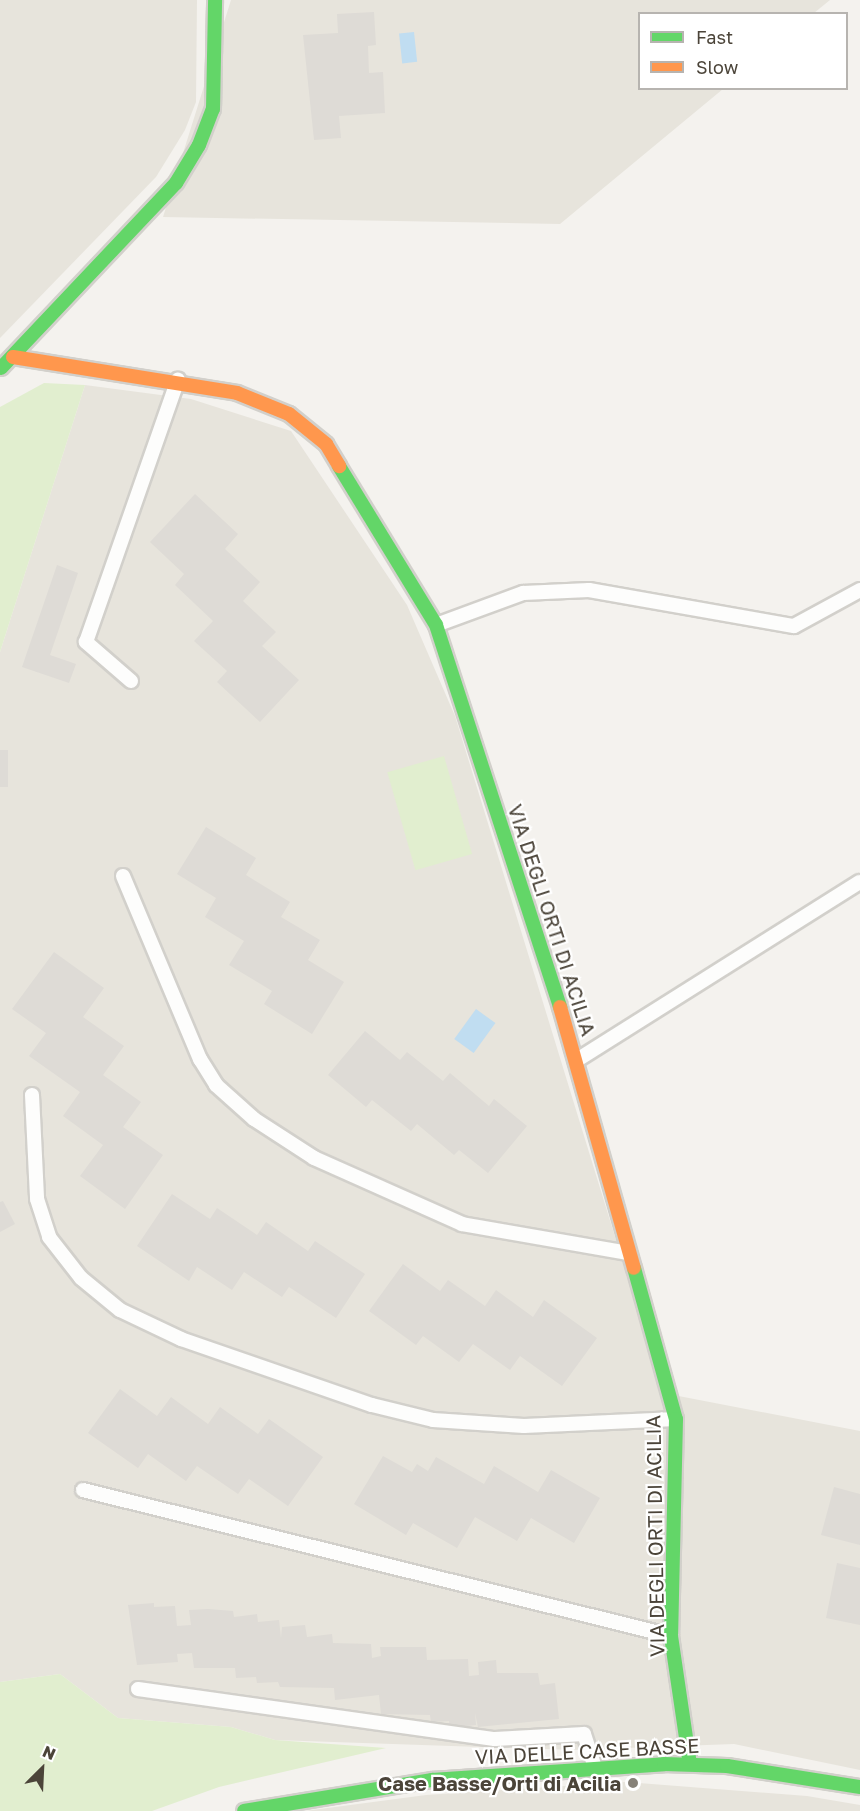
<!DOCTYPE html>
<html>
<head>
<meta charset="utf-8">
<style>
	body { margin:0 }
	#map { position:relative; width:860px; height:1811px; overflow:hidden; background:#f4f2ee; font-family:"Golos Text",sans-serif }
	div>[style] { position:absolute }
	[style*='--x'] { left:calc(var(--x)*1px); top:calc(var(--y)*1px); width:calc(var(--w)*1px); rotate:calc(var(--a)*1deg) }
	.residential>* { inset:0; background:#e7e4dc }
	.green>* { inset:0; background:#e1eecf; transform-origin:0 0 }
	.water>* { inset:0; background:#c0ddf1; transform-origin:0 0 }
	.building>* { inset:0; background:#dedbd6; transform-origin:0 0 }
	.roads { filter:drop-shadow(2px 0 #d2d0cb) drop-shadow(-2px 0 #d2d0cb) drop-shadow(0 2px #d2d0cb) drop-shadow(0 -2px #d2d0cb) }
	.lane>* { height:14px; margin:-7px; padding:0 7px; transform-origin:7px; border-radius:7px; background:#fdfdfc }
	.fast>* { height:14px; margin:-7px; padding:0 7px; transform-origin:7px; border-radius:7px; background:#63d668 }
	.slow>* { height:14px; margin:-7px; padding:0 7px; transform-origin:7px; border-radius:7px; background:#ff974d }
	.dots>* { width:16px; height:16px; translate:-50% -50%; box-sizing:border-box; border:3px solid #fff; border-radius:50% }
	span { translate:-50% -50%; white-space:nowrap; text-align:center; line-height:1.15; -webkit-text-stroke:4.5px #fff; paint-order:stroke }
	.street-label { font-size:20px; color:#4b4439 }
	.poi-label { font-size:20px; color:#4b4439; font-weight:700 }
	.right { translate:-100% -50%; text-align:right }
	.legend { position:absolute; left:638px; top:12px; width:210px; height:78px; box-sizing:border-box; background:#fff; border:2px solid #b7b4b0; margin:0; padding:8px 10px; list-style:none; font-size:18px; color:#4b4439 }
	.legend li { display:flex; align-items:center; gap:12px; height:30px }
	.legend b { width:30px; border:2px solid #b7b4b0 }
	.north { position:absolute; left:12px; top:1739px; width:60px; height:60px; -webkit-text-stroke:4px #fff; paint-order:stroke; rotate:24deg; font-size:16px; font-weight:700; line-height:24px; text-align:center; color:#4b4439 }
	.north::after { content:''; display:block; margin:auto; width:21px; height:27px; background:#4b4439; clip-path:polygon(50% 0,100% 100%,50% 72%,0 100%) }
</style>
</head>
<body>
<div id="map">
	<div class="residential">
		<i style="clip-path:polygon(0 0,197px 0,196px 102px,185px 130px,156px 177px,0 338px)"></i>
		<i style="clip-path:polygon(231px 0,830px 0,814px 13px,640px 14px,640px 88px,723px 89px,560px 224px,163px 217px)"></i>
		<i style="clip-path:polygon(85px 385px,191px 399px,291px 431px,407px 605px,455px 716px,663px 1393px,860px 1431px,860px 1770px,734px 1744px,573px 1750px,275px 1740px,231px 1727px,118px 1718px,60px 1674px,0 1682px,0 652px)"></i>
		<i style="clip-path:polygon(626px 1782px,807px 1796px,860px 1805px,860px 1811px,305px 1811px,426px 1795px)"></i>
	</div>
	<div class="green">
		<i style="clip-path:polygon(44px 383px,85px 385px,0 652px,0 407px)"></i>
		<i style="left:444px;top:756px;width:102px;height:59px;rotate:74deg"></i>
		<i style="clip-path:polygon(60px 1674px,118px 1718px,231px 1727px,275px 1740px,386px 1748px,219px 1787px,152px 1811px,0 1811px,0 1682px)"></i>
	</div>
	<div class="water">
		<i style="left:414px;top:32px;width:30px;height:15px;rotate:84deg"></i>
		<i style="left:476px;top:1009px;width:24px;height:37px;rotate:36deg"></i>
	</div>
	<div class="building">
		<i style="clip-path:polygon(374px 12px,376px 45px,368px 46px,369px 73px,383px 72px,385px 113px,339px 116px,341px 138px,314px 140px,303px 35px,338px 33px,337px 14px)"></i>
		<i style="clip-path:polygon(195px 494px,238px 534px,225px 549px,260px 582px,243px 601px,276px 632px,262px 646px,299px 680px,260px 722px,217px 682px,227px 671px,194px 641px,213px 621px,175px 585px,184px 574px,150px 542px)"></i>
		<i style="clip-path:polygon(57px 565px,78px 573px,50px 655px,76px 664px,69px 683px,22px 667px)"></i>
		<i style="left:0;top:750px;width:8px;height:37px"></i>
		<i style="clip-path:polygon(206px 827px,256px 858px,246px 875px,290px 902px,281px 917px,320px 940px,308px 960px,344px 982px,312px 1034px,264px 1004px,272px 991px,229px 965px,244px 941px,205px 917px,216px 898px,177px 874px)"></i>
		<i style="clip-path:polygon(54px 952px,104px 988px,83px 1017px,124px 1046px,103px 1075px,141px 1102px,123px 1127px,163px 1155px,125px 1209px,80px 1176px,103px 1145px,63px 1116px,80px 1092px,29px 1056px,46px 1033px,12px 1009px)"></i>
		<i style="clip-path:polygon(365px 1031px,400px 1060px,407px 1052px,443px 1081px,450px 1073px,489px 1106px,494px 1099px,527px 1126px,488px 1173px,459px 1150px,454px 1155px,417px 1124px,411px 1131px,372px 1100px,366px 1107px,328px 1075px)"></i>
		<i style="clip-path:polygon(172px 1194px,210px 1219px,217px 1208px,257px 1235px,266px 1222px,308px 1251px,315px 1241px,365px 1274px,336px 1318px,289px 1287px,282px 1297px,244px 1272px,232px 1290px,197px 1267px,189px 1281px,137px 1246px)"></i>
		<i style="clip-path:polygon(3px 1201px,15px 1224px,0 1232px,0 1202px)"></i>
		<i style="clip-path:polygon(403px 1264px,440px 1291px,448px 1280px,485px 1306px,496px 1290px,533px 1317px,544px 1300px,597px 1338px,562px 1386px,520px 1356px,510px 1370px,473px 1344px,459px 1362px,423px 1336px,416px 1345px,369px 1311px)"></i>
		<i style="clip-path:polygon(120px 1389px,157px 1416px,171px 1397px,208px 1424px,220px 1407px,258px 1434px,269px 1419px,323px 1457px,288px 1506px,249px 1479px,238px 1494px,197px 1466px,186px 1481px,148px 1454px,138px 1468px,88px 1433px)"></i>
		<i style="clip-path:polygon(383px 1456px,412px 1472px,417px 1464px,428px 1471px,436px 1457px,484px 1484px,494px 1466px,538px 1492px,551px 1470px,600px 1498px,574px 1543px,531px 1518px,517px 1541px,475px 1517px,457px 1548px,413px 1523px,406px 1535px,354px 1504px)"></i>
		<i style="clip-path:polygon(834px 1487px,860px 1494px,860px 1545px,821px 1535px)"></i>
		<i style="clip-path:polygon(837px 1563px,860px 1568px,860px 1625px,826px 1618px)"></i>
		<i style="clip-path:polygon(154px 1603px,154px 1607px,175px 1606px,177px 1626px,191px 1625px,189px 1610px,208px 1609px,233px 1611px,234px 1617px,257px 1614px,258px 1622px,279px 1620px,281px 1638px,282px 1627px,305px 1625px,307px 1637px,332px 1634px,333px 1643px,371px 1644px,372px 1658px,381px 1656px,380px 1647px,426px 1647px,427px 1660px,468px 1659px,469px 1676px,479px 1675px,478px 1662px,496px 1660px,497px 1673px,538px 1673px,540px 1685px,555px 1683px,559px 1719px,478px 1727px,475px 1713px,476px 1725px,450px 1728px,449px 1721px,431px 1722px,430px 1715px,381px 1714px,379px 1695px,335px 1700px,334px 1688px,280px 1687px,278px 1682px,257px 1683px,256px 1677px,236px 1678px,235px 1668px,194px 1668px,192px 1653px,177px 1654px,178px 1662px,137px 1665px,128px 1605px)"></i>
	</div>
	<div class="roads">
		<div class="lane">
			<i style="--x:436;--y:625;--w:93;--a:-20.2"></i>
			<i style="--x:523;--y:593;--w:66;--a:-2.6"></i>
			<i style="--x:589;--y:590;--w:208;--a:10"></i>
			<i style="--x:794;--y:626;--w:75;--a:-28.6"></i>
			<i style="--x:131;--y:681;--w:60;--a:-139.1"></i>
			<i style="--x:86;--y:642;--w:278;--a:-70.7"></i>
			<i style="--x:123;--y:876;--w:199;--a:67.2"></i>
			<i style="--x:200;--y:1059;--w:31;--a:58"></i>
			<i style="--x:216;--y:1085;--w:51;--a:41.8"></i>
			<i style="--x:254;--y:1119;--w:72;--a:33"></i>
			<i style="--x:314;--y:1158;--w:162;--a:24"></i>
			<i style="--x:462;--y:1224;--w:169;--a:9.9"></i>
			<i style="--x:577;--y:1060;--w:334;--a:-32.2"></i>
			<i style="--x:32;--y:1095;--w:104;--a:87.2"></i>
			<i style="--x:37;--y:1199;--w:40;--a:72"></i>
			<i style="--x:49;--y:1237;--w:52;--a:52"></i>
			<i style="--x:81;--y:1278;--w:50;--a:39.4"></i>
			<i style="--x:120;--y:1310;--w:68;--a:25.4"></i>
			<i style="--x:181;--y:1339;--w:202;--a:19.1"></i>
			<i style="--x:372;--y:1405;--w:63;--a:13.8"></i>
			<i style="--x:433;--y:1420;--w:91;--a:3.8"></i>
			<i style="--x:524;--y:1426;--w:152;--a:-2.6"></i>
			<i style="--x:83;--y:1490;--w:606;--a:13.94"></i>
			<i style="--x:138;--y:1689;--w:360;--a:8"></i>
			<i style="--x:495;--y:1739;--w:89;--a:-3.2"></i>
			<i style="--x:584;--y:1734;--w:35;--a:72"></i>
		</div>
		<div class="fast">
			<i style="--x:1;--y:368;--w:255;--a:-46.6"></i>
			<i style="--x:176;--y:183;--w:44;--a:-58.8"></i>
			<i style="--x:199;--y:145;--w:39;--a:-69"></i>
			<i style="--x:213;--y:109;--w:109;--a:-88.9"></i>
			<i style="--x:339;--y:466;--w:186;--a:58.6"></i>
			<i style="--x:436;--y:625;--w:402;--a:72"></i>
			<i style="--x:634;--y:1268;--w:157;--a:74.5"></i>
			<i style="--x:676;--y:1419;--w:217;--a:91.3"></i>
			<i style="--x:671;--y:1636;--w:129;--a:81.6"></i>
			<i style="--x:244;--y:1811;--w:191;--a:-9.4"></i>
			<i style="--x:432;--y:1780;--w:233;--a:-3.9"></i>
			<i style="--x:664;--y:1764;--w:63;--a:1.8"></i>
			<i style="--x:727;--y:1766;--w:135;--a:9"></i>
		</div>
		<div class="slow">
			<i style="--x:13;--y:357;--w:227;--a:9.1"></i>
			<i style="--x:237;--y:393;--w:56;--a:22"></i>
			<i style="--x:289;--y:414;--w:48;--a:39"></i>
			<i style="--x:326;--y:444;--w:26;--a:59"></i>
			<i style="--x:560;--y:1007;--w:271;--a:74.2"></i>
		</div>
	</div>
	<div class="dots">
		<i style="left:633px;top:1783px;background:#868178"></i>
	</div>
	<div class="street-label">
		<span style="left:552px;top:920px;rotate:72deg">VIA DEGLI ORTI DI ACILIA</span>
		<span style="left:655px;top:1536px;rotate:-91deg">VIA DEGLI ORTI DI ACILIA</span>
		<span style="left:587px;top:1751px;rotate:-3deg">VIA DELLE CASE BASSE</span>
	</div>
	<div class="poi-label">
		<span class="right" style="left:621px;top:1783px">Case Basse/Orti di Acilia</span>
	</div>
	<ul class="legend">
	<li><b style="height:8px;background:#63d668"></b>Fast</li>
	<li><b style="height:8px;background:#ff974d"></b>Slow</li>
	</ul>
	<div class="north">N</div>
</div>
</body>
</html>
